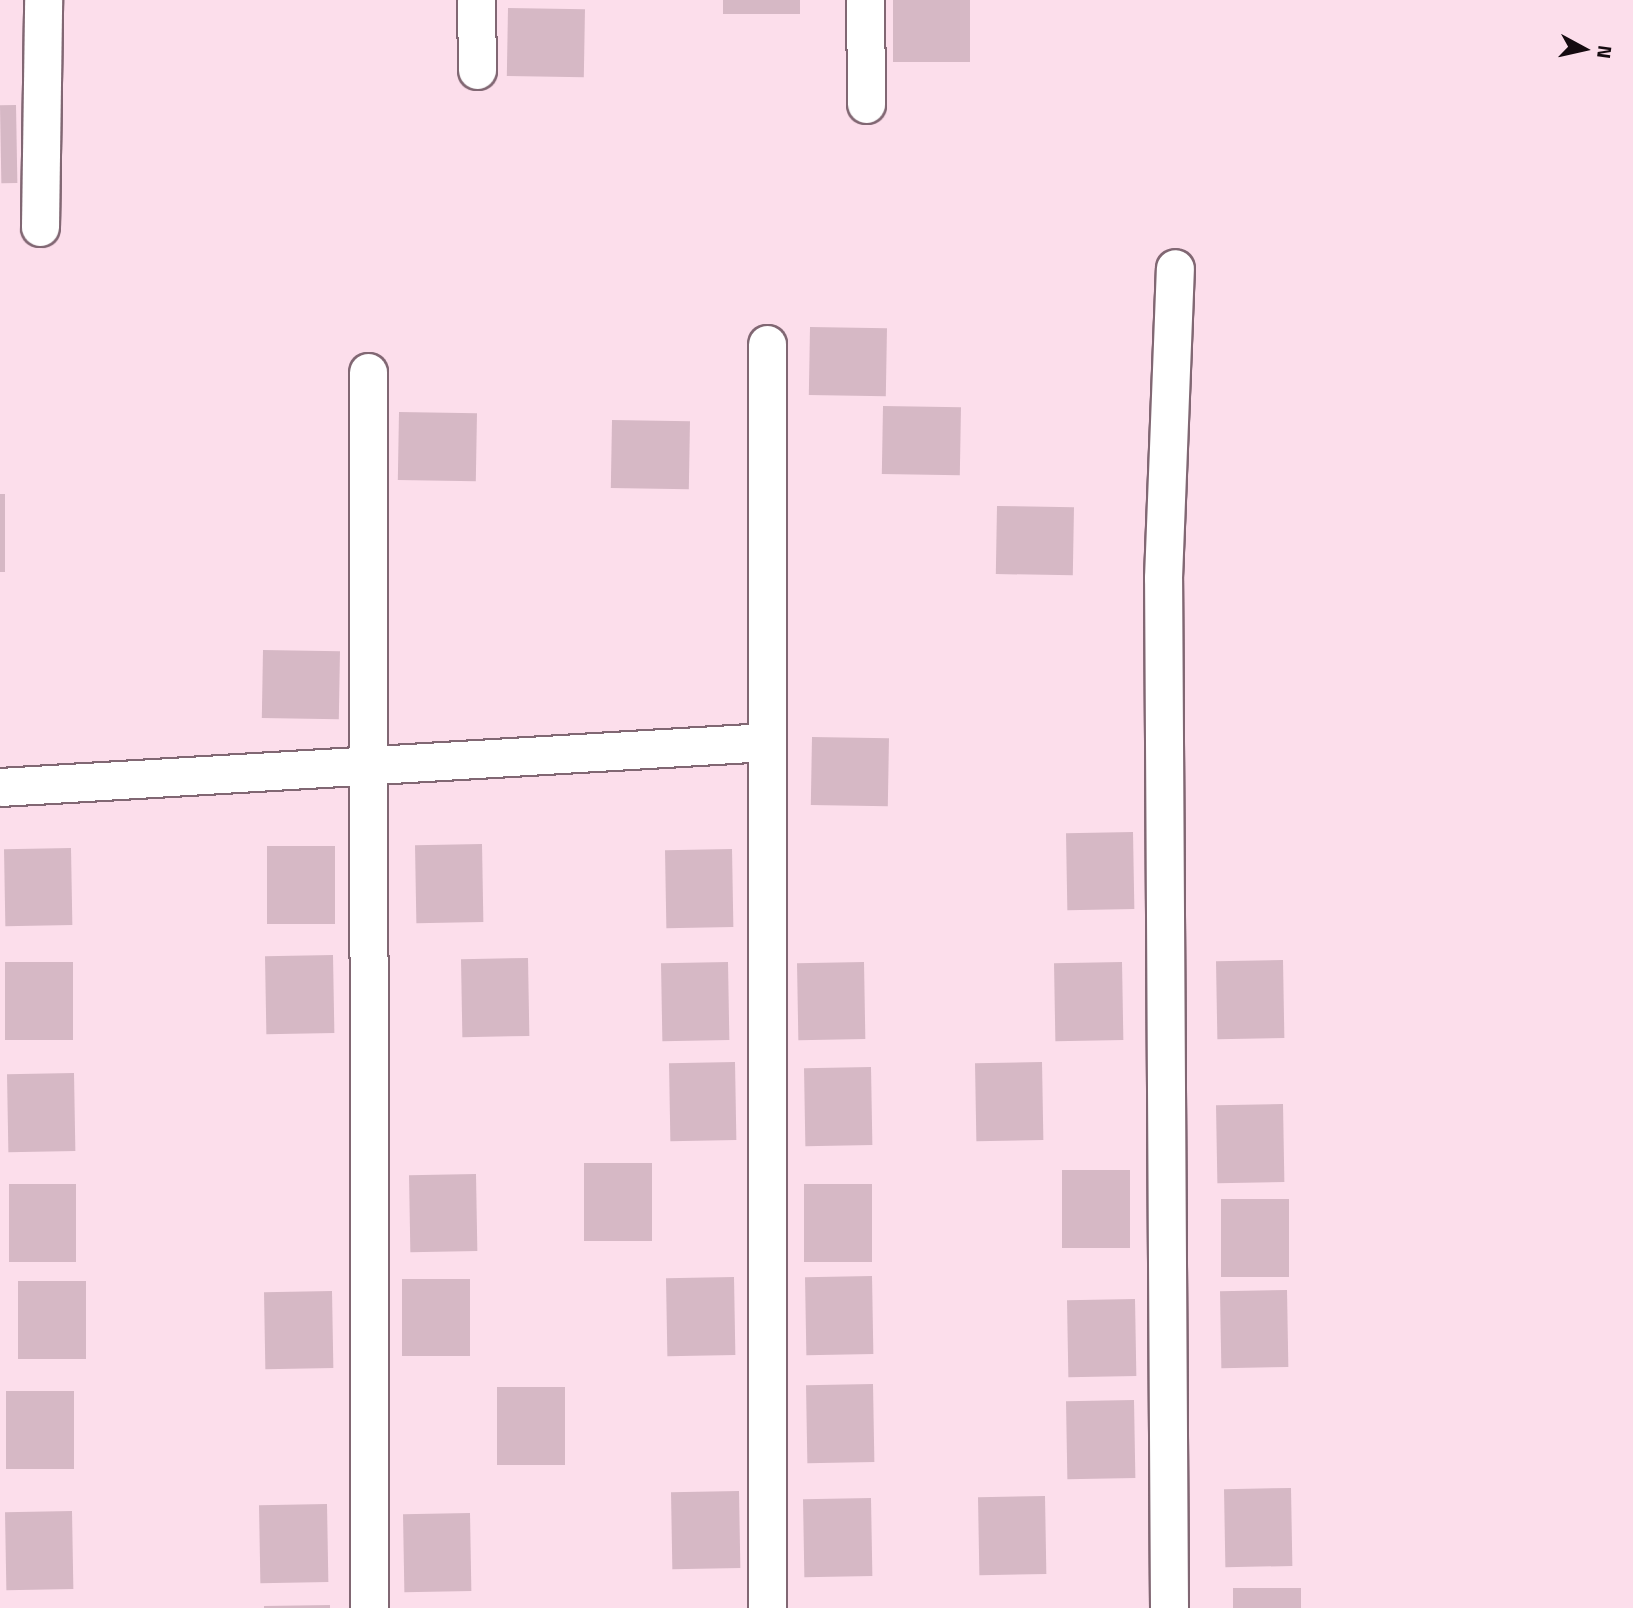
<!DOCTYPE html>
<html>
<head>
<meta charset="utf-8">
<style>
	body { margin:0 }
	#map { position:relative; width:1633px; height:1608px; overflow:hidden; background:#fcdeeb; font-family:"Titillium Web",sans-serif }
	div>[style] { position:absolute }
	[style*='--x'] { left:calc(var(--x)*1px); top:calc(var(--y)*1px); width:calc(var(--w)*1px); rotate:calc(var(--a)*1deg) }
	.building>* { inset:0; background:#d6b8c5; transform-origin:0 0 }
	.roads { filter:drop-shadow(2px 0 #816773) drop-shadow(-2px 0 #816773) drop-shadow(0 2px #816773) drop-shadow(0 -2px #816773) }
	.minor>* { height:37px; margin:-18.5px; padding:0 18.5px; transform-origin:18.5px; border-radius:18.5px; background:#fff }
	span { translate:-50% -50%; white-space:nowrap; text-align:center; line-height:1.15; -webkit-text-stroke:5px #fcdeeb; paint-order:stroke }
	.north { position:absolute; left:1549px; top:14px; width:70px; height:70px; -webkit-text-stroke:5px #fcdeeb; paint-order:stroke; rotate:98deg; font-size:19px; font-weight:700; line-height:28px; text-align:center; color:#150b10 }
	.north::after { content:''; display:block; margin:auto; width:24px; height:32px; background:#150b10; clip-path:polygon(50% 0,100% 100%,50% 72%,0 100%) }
</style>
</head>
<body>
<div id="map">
	<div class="building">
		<i style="left:723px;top:0;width:77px;height:14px"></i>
		<i style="left:893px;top:0;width:77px;height:62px"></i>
		<i style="left:508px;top:8px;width:77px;height:68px;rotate:1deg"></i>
		<i style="left:16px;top:105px;width:78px;height:16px;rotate:89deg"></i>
		<i style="left:810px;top:327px;width:77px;height:68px;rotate:1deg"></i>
		<i style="left:883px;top:406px;width:78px;height:68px;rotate:1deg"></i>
		<i style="left:399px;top:412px;width:78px;height:68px;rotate:1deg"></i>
		<i style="left:612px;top:420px;width:78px;height:68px;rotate:1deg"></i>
		<i style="left:0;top:494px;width:5px;height:78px"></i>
		<i style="left:997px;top:506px;width:77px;height:68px;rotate:1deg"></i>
		<i style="left:263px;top:650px;width:77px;height:68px;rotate:1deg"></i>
		<i style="left:812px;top:737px;width:77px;height:68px;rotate:1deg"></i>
		<i style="left:1133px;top:832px;width:77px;height:67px;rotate:89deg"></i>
		<i style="left:482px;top:844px;width:78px;height:67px;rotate:89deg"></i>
		<i style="left:335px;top:846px;width:78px;height:68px;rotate:90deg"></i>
		<i style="left:71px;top:848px;width:77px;height:67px;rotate:89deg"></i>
		<i style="left:732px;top:849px;width:78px;height:67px;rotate:89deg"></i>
		<i style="left:333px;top:955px;width:78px;height:68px;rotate:89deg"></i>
		<i style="left:528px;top:958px;width:78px;height:67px;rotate:89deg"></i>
		<i style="left:1283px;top:960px;width:78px;height:67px;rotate:89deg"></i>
		<i style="left:5px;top:962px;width:68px;height:78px"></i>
		<i style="left:728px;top:962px;width:78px;height:67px;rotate:89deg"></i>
		<i style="left:864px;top:962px;width:77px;height:67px;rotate:89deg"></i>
		<i style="left:1122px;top:962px;width:78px;height:68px;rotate:89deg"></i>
		<i style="left:735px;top:1062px;width:78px;height:66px;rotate:89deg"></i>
		<i style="left:1042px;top:1062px;width:78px;height:67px;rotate:89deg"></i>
		<i style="left:871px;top:1067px;width:78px;height:67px;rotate:89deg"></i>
		<i style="left:74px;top:1073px;width:78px;height:67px;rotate:89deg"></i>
		<i style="left:1283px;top:1104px;width:78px;height:67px;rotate:89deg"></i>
		<i style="left:652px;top:1163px;width:78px;height:68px;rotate:90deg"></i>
		<i style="left:1130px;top:1170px;width:78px;height:68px;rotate:90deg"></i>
		<i style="left:476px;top:1174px;width:77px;height:67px;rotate:89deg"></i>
		<i style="left:9px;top:1184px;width:67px;height:78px"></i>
		<i style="left:872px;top:1184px;width:78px;height:68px;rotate:90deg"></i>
		<i style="left:1289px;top:1199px;width:78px;height:68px;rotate:90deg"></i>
		<i style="left:872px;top:1276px;width:78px;height:67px;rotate:89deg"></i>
		<i style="left:734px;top:1277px;width:78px;height:68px;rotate:89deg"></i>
		<i style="left:470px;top:1279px;width:77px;height:68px;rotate:90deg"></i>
		<i style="left:86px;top:1281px;width:78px;height:68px;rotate:90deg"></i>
		<i style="left:1287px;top:1290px;width:77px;height:67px;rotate:89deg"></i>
		<i style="left:332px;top:1291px;width:77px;height:68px;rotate:89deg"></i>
		<i style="left:1135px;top:1299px;width:77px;height:68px;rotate:89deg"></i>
		<i style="left:873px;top:1384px;width:78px;height:67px;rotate:89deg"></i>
		<i style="left:565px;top:1387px;width:78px;height:68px;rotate:90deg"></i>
		<i style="left:74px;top:1391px;width:78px;height:68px;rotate:90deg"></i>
		<i style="left:1134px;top:1400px;width:78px;height:68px;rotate:89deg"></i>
		<i style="left:1291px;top:1488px;width:78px;height:67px;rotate:89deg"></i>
		<i style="left:739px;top:1491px;width:77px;height:68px;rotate:89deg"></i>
		<i style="left:1045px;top:1496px;width:78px;height:67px;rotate:89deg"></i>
		<i style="left:871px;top:1498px;width:78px;height:68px;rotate:89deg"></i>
		<i style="left:327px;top:1504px;width:78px;height:68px;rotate:89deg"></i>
		<i style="left:72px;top:1511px;width:78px;height:67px;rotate:89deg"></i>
		<i style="left:470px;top:1513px;width:78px;height:67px;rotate:89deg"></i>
		<i style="left:1301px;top:1588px;width:20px;height:68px;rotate:90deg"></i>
		<i style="clip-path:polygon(330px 1605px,330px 1608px,264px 1608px,264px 1606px)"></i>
	</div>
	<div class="roads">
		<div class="minor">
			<i style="--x:476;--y:0;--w:70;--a:89.2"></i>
			<i style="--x:865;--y:0;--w:104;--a:89.4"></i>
			<i style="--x:40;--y:227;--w:227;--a:-89.2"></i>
			<i style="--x:767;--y:344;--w:1264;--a:90"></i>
			<i style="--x:368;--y:372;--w:1236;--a:89.95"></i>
			<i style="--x:0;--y:787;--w:768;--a:-3.36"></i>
			<i style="--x:1169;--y:1608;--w:1030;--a:-90.33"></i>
			<i style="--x:1163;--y:578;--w:310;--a:-87.8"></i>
		</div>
	</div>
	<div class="north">N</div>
</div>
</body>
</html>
